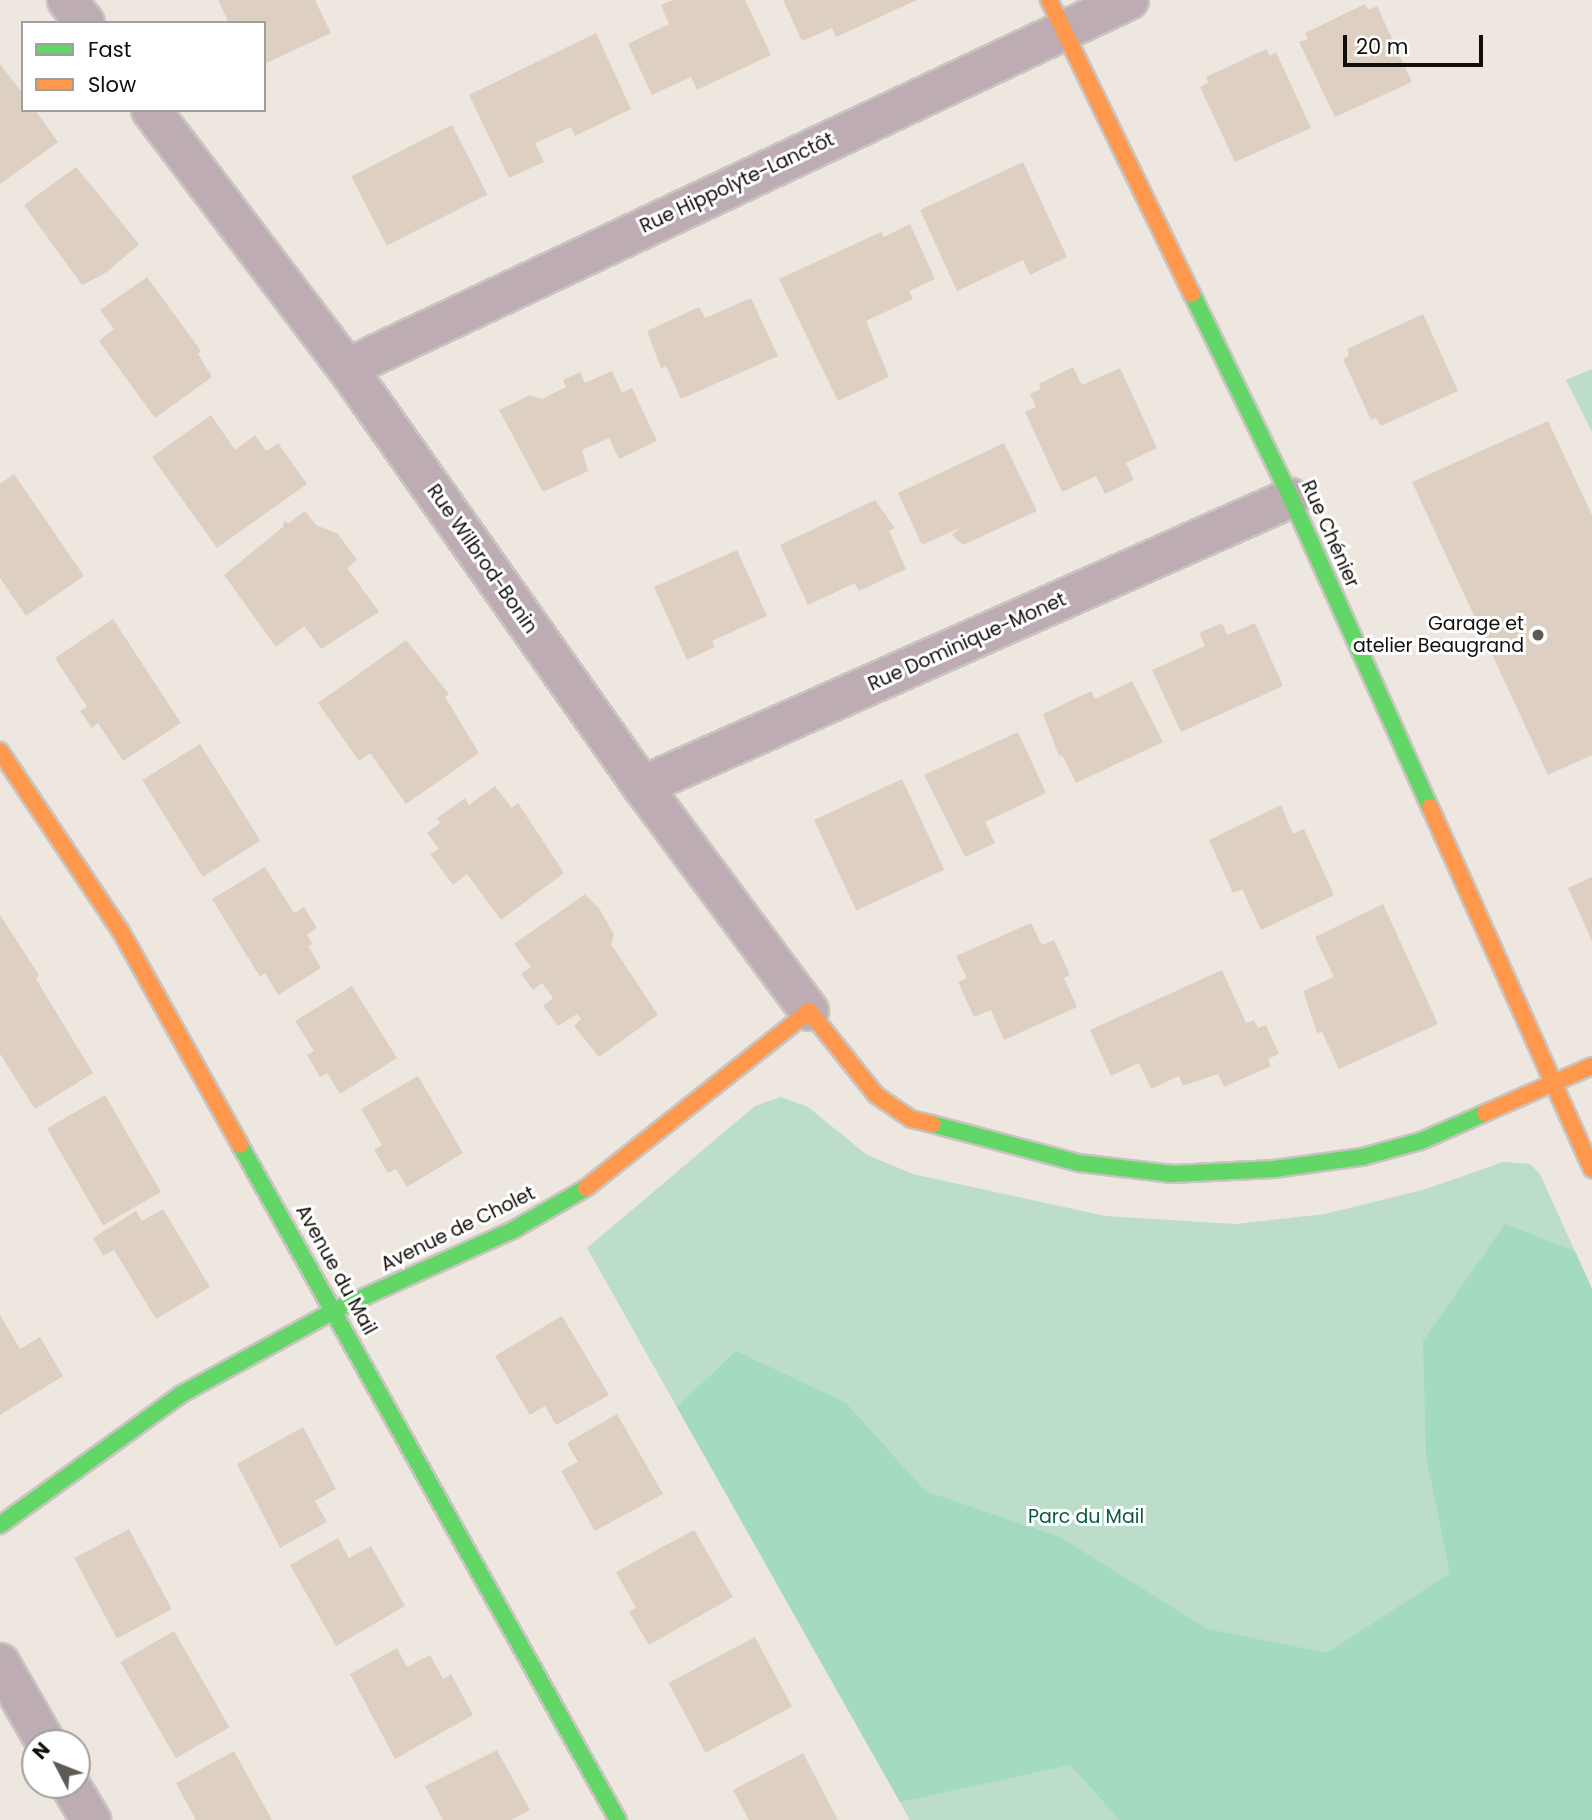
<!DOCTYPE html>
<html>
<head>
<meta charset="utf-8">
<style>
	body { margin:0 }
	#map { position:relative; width:1592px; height:1820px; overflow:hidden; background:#ede7e0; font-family:Poppins,sans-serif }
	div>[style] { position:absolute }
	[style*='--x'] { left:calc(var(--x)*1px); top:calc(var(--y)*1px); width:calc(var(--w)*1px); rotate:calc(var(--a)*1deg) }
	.green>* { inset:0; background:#bbddc9 }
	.forest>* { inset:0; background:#a4dac0 }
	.building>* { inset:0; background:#ddd0c2; transform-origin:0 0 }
	.roads { filter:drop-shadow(2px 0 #c9c4bf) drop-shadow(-2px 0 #c9c4bf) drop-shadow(0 2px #c9c4bf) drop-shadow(0 -2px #c9c4bf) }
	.street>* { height:38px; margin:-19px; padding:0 19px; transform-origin:19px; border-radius:19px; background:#bdacb4 }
	.fast>* { height:16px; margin:-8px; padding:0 8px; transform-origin:8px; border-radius:8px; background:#63d668 }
	.slow>* { height:16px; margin:-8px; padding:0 8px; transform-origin:8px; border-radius:8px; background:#ff974d }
	.dots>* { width:19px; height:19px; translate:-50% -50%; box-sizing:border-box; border:4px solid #fff; border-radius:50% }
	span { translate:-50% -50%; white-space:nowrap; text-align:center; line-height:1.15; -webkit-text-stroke:6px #fff; paint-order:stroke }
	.street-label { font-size:19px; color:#120e0a }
	.poi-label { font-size:19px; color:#120e0a }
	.right { translate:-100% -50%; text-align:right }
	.park-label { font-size:19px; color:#065d42 }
	.legend { position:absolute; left:21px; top:21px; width:245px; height:91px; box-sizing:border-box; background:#fff; border:2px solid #a09f9d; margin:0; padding:9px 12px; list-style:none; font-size:21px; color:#120e0a }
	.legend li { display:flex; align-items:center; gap:14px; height:35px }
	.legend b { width:35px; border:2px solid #a09f9d }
	.north { position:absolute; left:21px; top:1729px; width:70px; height:70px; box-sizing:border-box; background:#fff; border:2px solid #a09f9d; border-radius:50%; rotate:312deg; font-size:19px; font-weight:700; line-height:28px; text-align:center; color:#120e0a }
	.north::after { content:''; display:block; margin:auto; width:24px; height:32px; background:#5f5a55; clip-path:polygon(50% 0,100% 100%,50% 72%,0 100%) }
	.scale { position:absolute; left:1343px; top:35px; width:140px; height:32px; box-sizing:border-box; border:4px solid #120e0a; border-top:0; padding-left:9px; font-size:21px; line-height:24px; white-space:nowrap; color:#120e0a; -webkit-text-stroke:5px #fff; paint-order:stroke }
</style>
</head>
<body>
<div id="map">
	<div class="green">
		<i style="clip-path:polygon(1592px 369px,1592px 432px,1566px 380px)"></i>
		<i style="clip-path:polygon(781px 1097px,808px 1107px,867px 1155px,913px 1174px,1105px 1216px,1235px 1224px,1325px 1214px,1426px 1189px,1503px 1162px,1530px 1164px,1540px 1174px,1592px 1289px,1592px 1820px,910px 1820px,587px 1248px,755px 1106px)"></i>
	</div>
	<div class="forest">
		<i style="clip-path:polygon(1505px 1224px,1575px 1251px,1592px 1289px,1592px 1820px,1120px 1820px,1070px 1765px,900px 1802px,677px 1407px,736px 1351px,846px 1403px,925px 1491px,1060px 1537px,1207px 1629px,1327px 1653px,1450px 1573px,1426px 1456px,1423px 1341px)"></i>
	</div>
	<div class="building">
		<i style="clip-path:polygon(218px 0,315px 0,331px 33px,264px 64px,264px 23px,229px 23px)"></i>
		<i style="clip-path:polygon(673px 0,745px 0,771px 55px,697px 90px,691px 77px,652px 95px,628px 44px,669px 24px,661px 5px)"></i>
		<i style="clip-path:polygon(783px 0,917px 0,836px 37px,832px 28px,802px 41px)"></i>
		<i style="clip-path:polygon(1365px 4px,1368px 10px,1377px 6px,1412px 82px,1335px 117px,1299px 42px,1308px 39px,1305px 33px)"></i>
		<i style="clip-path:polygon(596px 33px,631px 109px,575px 136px,571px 127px,535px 143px,544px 162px,509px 178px,469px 95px)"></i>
		<i style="clip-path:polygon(1266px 49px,1270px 56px,1276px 52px,1311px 128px,1235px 162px,1200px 87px,1208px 83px,1206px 77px)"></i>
		<i style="clip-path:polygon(0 64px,23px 94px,23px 110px,35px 110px,58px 142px,0 184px)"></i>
		<i style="left:452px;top:125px;width:78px;height:113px;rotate:63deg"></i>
		<i style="clip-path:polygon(1023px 162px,1067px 257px,1030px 275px,1023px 260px,957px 291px,920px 210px)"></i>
		<i style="clip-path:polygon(76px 167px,139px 244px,107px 272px,82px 285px,24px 205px)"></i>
		<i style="clip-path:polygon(910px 224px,935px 279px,909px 291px,913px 299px,866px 321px,889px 377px,838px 401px,779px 279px,881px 232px,884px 237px)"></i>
		<i style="clip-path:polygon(147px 277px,201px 351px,198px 354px,212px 377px,155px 418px,99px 341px,114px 329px,100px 310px)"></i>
		<i style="clip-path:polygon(751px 298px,778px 356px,681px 399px,666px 366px,661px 368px,647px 331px,699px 307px,705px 318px)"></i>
		<i style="clip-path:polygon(1423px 314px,1458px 391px,1381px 426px,1376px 418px,1371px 420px,1343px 359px,1349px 356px,1347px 349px)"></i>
		<i style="clip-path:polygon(1073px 367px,1082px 385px,1120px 368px,1157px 448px,1126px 463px,1134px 480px,1105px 494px,1096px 476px,1062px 492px,1025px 412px,1036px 407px,1030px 394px,1041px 389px,1039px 384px)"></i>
		<i style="clip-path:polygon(612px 371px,622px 393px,632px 388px,657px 441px,619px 459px,609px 438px,582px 450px,588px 471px,543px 492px,499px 410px,530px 395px,542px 399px,566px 387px,563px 380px,580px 372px,585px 383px)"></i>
		<i style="clip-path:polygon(211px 415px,235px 450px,255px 435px,266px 451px,278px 443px,307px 484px,217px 548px,152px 457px)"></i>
		<i style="clip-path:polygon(1548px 421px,1592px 515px,1592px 755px,1548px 775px,1412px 482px)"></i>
		<i style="clip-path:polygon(1004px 443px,1037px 511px,963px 545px,952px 535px,959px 528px,922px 545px,898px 493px)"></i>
		<i style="clip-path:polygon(14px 474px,84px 576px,26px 616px,0 578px,0 484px)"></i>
		<i style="clip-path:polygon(875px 500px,895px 528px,889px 531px,906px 569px,859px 591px,855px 583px,808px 605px,780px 545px)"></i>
		<i style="clip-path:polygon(305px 511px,316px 525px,338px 534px,357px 560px,347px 568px,379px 612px,321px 649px,304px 626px,276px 647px,224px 575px,283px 527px,285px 520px,288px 524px)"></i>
		<i style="clip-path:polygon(737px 550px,767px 616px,712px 641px,715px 647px,687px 660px,654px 587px)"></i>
		<i style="clip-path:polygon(113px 619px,181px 723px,123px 761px,98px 723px,92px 728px,80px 711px,87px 707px,55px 658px)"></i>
		<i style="clip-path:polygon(1222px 623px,1227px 635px,1255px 623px,1283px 686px,1181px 732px,1152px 670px,1205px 646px,1199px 633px)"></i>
		<i style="clip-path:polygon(406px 640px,449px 694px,445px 697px,479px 753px,406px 804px,370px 753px,359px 761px,318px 703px)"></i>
		<i style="clip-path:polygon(1132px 681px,1163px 742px,1076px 783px,1062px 755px,1059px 756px,1043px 714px,1091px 691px,1095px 699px)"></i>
		<i style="clip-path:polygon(1018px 732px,1046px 793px,985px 822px,995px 843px,965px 857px,924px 775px)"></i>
		<i style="left:200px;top:744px;width:114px;height:68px;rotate:58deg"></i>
		<i style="left:902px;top:779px;width:100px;height:97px;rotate:65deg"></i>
		<i style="clip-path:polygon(495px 786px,512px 808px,518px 803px,564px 873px,501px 920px,467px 874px,453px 885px,430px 854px,439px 849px,427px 833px,440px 823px,437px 818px,465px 798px,469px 805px)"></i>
		<i style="clip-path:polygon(1281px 805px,1293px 834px,1304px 829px,1334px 895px,1261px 930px,1242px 889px,1233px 893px,1209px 840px)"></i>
		<i style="clip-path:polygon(265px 867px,294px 913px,304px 907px,317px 928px,307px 935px,313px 944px,308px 946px,321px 968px,278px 995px,265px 973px,260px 977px,212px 899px)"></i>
		<i style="clip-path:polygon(1592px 877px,1592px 941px,1568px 888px)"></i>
		<i style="clip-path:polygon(585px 894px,599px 908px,614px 935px,611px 944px,658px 1015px,599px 1057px,574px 1026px,581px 1019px,577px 1014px,558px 1026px,543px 1006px,553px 998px,542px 983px,533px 990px,521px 974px,531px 967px,514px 944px)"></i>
		<i style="clip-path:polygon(1383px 904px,1438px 1024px,1339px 1069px,1322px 1032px,1317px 1033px,1303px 991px,1334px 977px,1315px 937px)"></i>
		<i style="clip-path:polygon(0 915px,39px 975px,36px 979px,93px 1073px,35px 1109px,0 1054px)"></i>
		<i style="clip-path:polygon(1031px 923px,1042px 945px,1054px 940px,1070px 975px,1064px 978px,1077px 1007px,1004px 1040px,991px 1010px,974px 1017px,958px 982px,967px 978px,956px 956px)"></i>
		<i style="clip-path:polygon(1222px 970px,1246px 1023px,1254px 1020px,1258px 1028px,1266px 1025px,1279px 1054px,1268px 1059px,1271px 1066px,1224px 1087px,1218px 1074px,1183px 1086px,1179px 1076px,1151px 1089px,1139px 1063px,1111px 1076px,1090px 1030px)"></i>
		<i style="clip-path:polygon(352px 986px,397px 1058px,340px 1094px,327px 1073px,320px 1077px,307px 1055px,314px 1051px,295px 1021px)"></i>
		<i style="clip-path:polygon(418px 1076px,463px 1153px,407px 1187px,396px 1169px,388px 1173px,374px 1150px,382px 1145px,361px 1109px)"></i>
		<i style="left:105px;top:1095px;width:112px;height:67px;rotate:60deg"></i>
		<i style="clip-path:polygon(163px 1209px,210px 1287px,156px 1319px,114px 1250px,103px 1256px,93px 1238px,136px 1211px,142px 1221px)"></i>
		<i style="clip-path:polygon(0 1315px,20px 1349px,40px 1337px,63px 1376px,0 1415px)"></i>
		<i style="clip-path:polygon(562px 1316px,609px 1395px,556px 1425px,545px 1406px,530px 1415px,495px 1356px)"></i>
		<i style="clip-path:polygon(617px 1414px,663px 1494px,595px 1531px,561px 1471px,578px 1462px,567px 1443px)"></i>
		<i style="clip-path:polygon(303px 1427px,336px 1489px,315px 1501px,327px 1522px,280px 1548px,237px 1464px)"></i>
		<i style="left:129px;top:1529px;width:91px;height:62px;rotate:62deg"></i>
		<i style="clip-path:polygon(694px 1530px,733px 1597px,649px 1645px,629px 1612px,636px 1608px,616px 1572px)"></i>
		<i style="clip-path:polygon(338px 1538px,349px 1558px,371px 1546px,405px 1606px,336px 1646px,290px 1565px)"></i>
		<i style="left:174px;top:1631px;width:111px;height:62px;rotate:60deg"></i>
		<i style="left:755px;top:1637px;width:79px;height:98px;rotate:62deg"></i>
		<i style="clip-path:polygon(397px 1648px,407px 1667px,430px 1655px,443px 1679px,451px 1674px,473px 1715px,395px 1759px,350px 1674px)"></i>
		<i style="clip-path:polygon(497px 1750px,530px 1810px,511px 1820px,443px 1820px,425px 1786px)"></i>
		<i style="clip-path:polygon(234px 1751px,272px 1820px,196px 1820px,176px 1783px)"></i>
		<i style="clip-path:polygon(803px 1753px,838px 1820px,749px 1820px,733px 1790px)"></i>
	</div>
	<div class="roads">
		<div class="street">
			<i style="--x:67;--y:0;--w:29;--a:52"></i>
			<i style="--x:151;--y:110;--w:324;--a:52.8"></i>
			<i style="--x:347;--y:368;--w:512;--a:54.79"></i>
			<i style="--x:642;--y:786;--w:280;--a:53.4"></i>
			<i style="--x:347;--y:368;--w:864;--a:-25.2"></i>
			<i style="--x:642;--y:786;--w:710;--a:-23.93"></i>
			<i style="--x:0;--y:1663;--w:92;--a:60.1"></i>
			<i style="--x:70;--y:1785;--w:41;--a:59"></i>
		</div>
		<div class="fast">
			<i style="--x:1192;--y:294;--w:227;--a:64.1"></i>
			<i style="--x:1291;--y:498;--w:339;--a:65.8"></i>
			<i style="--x:932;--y:1124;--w:152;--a:14.9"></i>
			<i style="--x:1079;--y:1163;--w:94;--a:6.7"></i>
			<i style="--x:1172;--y:1174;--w:102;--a:-2.8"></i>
			<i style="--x:1274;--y:1169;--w:89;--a:-7.8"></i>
			<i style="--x:1362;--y:1157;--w:61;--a:-15.2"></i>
			<i style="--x:1421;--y:1141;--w:70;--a:-23.6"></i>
			<i style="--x:240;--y:1145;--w:774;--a:60.75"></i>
			<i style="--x:0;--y:1525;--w:222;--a:-35.8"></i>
			<i style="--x:180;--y:1395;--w:177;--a:-28.7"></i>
			<i style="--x:335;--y:1310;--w:195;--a:-24.2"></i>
			<i style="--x:513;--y:1230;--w:84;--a:-29.9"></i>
		</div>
		<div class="slow">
			<i style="--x:1049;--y:0;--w:327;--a:64.1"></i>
			<i style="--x:0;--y:751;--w:216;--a:56.2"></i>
			<i style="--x:120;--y:930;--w:246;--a:60.8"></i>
			<i style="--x:1430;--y:807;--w:397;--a:65.9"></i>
			<i style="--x:1485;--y:1113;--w:117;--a:-23.7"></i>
			<i style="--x:586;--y:1188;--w:285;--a:-38.4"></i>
			<i style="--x:809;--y:1011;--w:107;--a:51.4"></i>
			<i style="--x:876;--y:1095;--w:42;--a:34.4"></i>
			<i style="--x:911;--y:1119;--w:22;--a:13"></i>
		</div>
	</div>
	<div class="dots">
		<i style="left:1538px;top:635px;background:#5f5a55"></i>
	</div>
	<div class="street-label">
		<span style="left:737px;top:183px;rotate:-25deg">Rue Hippolyte-Lanctôt</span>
		<span style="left:1330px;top:534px;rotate:66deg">Rue Chénier</span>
		<span style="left:482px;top:559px;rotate:55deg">Rue Wilbrod-Bonin</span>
		<span style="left:967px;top:642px;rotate:-24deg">Rue Dominique-Monet</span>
		<span style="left:458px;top:1229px;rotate:-26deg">Avenue de Cholet</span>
		<span style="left:336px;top:1270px;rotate:61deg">Avenue du Mail</span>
	</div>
	<div class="poi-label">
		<span class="right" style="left:1524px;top:635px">Garage et<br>atelier Beaugrand</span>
	</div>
	<div class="park-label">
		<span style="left:1086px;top:1517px">Parc du Mail</span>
	</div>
	<ul class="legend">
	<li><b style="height:9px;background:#63d668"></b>Fast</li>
	<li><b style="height:9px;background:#ff974d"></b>Slow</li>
	</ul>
	<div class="north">N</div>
	<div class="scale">20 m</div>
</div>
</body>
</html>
